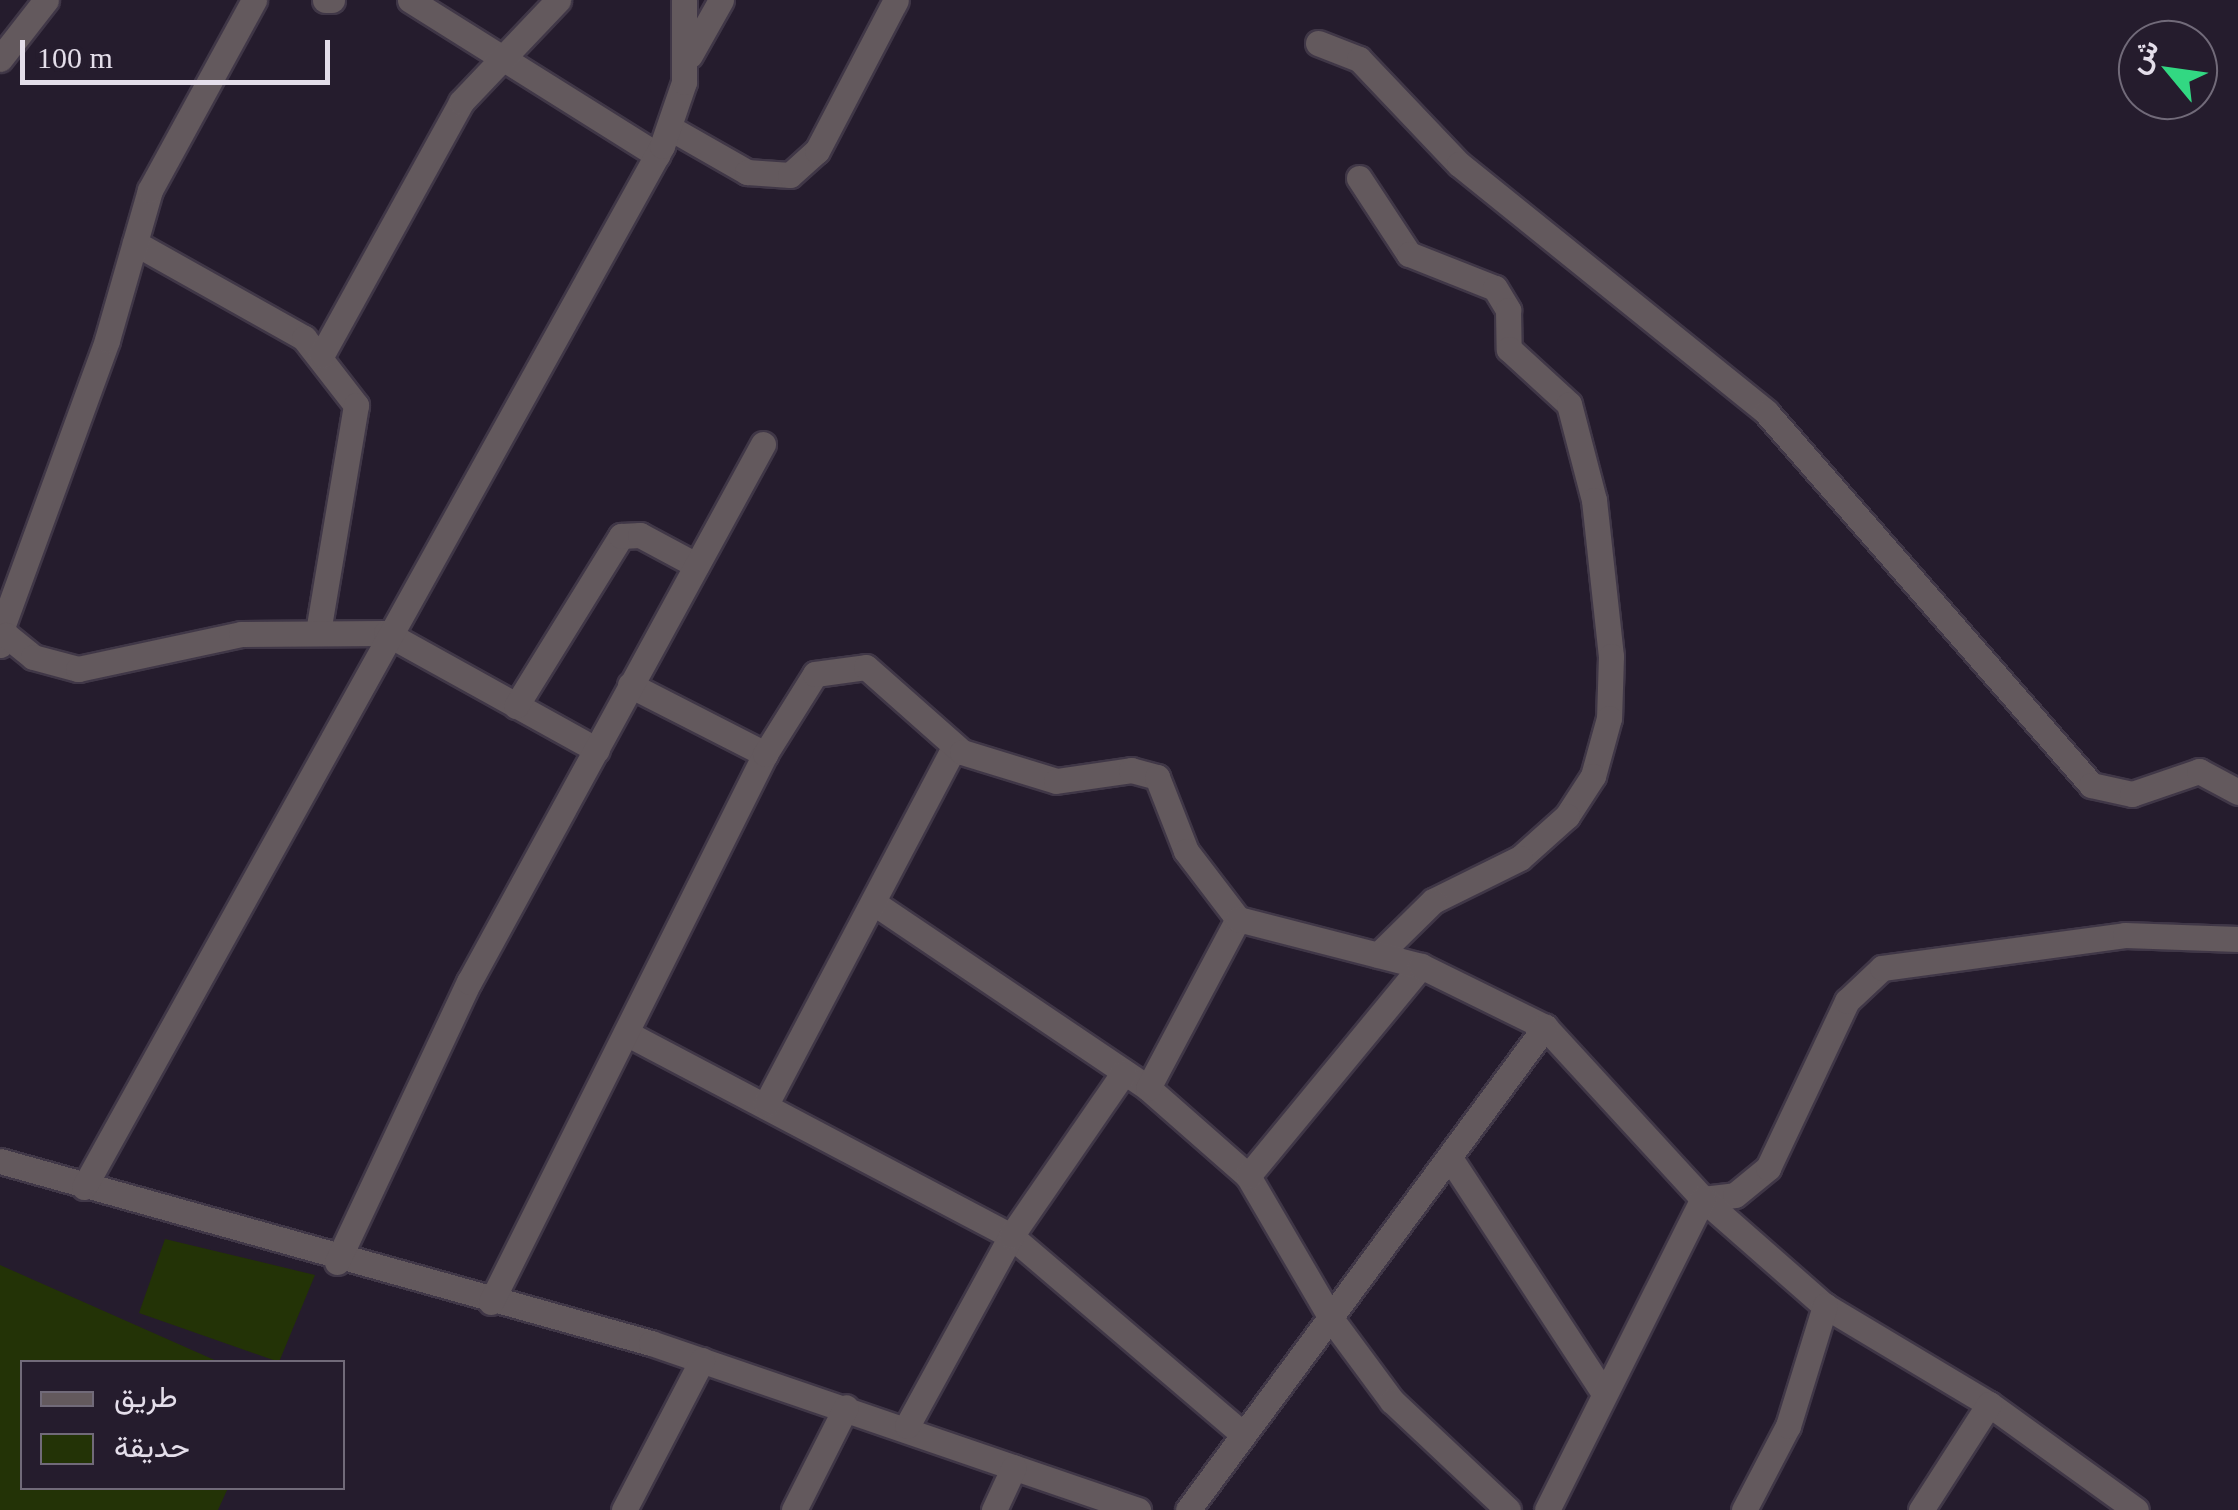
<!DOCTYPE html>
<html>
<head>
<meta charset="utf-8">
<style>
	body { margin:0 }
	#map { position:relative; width:2238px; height:1510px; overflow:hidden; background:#251c2d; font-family:"Times New Roman",Vazirmatn,serif }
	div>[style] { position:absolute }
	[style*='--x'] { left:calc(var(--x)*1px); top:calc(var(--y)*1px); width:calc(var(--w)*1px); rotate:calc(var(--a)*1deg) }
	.green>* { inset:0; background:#233306 }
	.roads { filter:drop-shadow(2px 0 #403747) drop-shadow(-2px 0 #403747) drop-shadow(0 2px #403747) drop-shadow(0 -2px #403747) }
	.minor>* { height:25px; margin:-12.5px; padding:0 12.5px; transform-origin:12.5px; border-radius:12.5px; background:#63595d }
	span { translate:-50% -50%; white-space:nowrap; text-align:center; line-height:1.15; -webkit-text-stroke:9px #251c2d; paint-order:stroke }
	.legend { position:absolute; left:20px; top:1360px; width:325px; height:130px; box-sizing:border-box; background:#251c2d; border:2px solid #716a79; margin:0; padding:12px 18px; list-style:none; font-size:30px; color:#e4deea }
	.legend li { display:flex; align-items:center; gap:20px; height:50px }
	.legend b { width:50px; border:2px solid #716a79 }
	.north { position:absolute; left:2118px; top:20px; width:100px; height:100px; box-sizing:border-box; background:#251c2d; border:2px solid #716a79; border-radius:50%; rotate:299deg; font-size:28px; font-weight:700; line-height:40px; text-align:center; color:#e4deea }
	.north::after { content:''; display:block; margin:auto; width:35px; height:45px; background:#32d882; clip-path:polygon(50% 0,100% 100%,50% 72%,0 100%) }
	.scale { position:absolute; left:20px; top:40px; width:310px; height:45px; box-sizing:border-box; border:5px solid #e4deea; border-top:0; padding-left:12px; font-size:30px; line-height:35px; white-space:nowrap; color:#e4deea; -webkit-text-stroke:8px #251c2d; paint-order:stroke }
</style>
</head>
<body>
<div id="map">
	<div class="green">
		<i style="clip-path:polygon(165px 1239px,315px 1275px,279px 1362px,139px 1313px)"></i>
		<i style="clip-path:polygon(0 1265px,219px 1362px,22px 1362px,22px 1488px,228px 1488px,218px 1510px,0 1510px)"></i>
	</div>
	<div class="roads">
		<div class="minor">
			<i style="--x:325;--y:0;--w:7;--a:0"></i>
			<i style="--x:410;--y:0;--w:292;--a:32.1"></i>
			<i style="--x:1318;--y:43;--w:44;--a:21.3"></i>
			<i style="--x:1359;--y:59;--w:145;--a:46.4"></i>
			<i style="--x:1459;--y:164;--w:395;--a:38.9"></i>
			<i style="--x:1766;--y:412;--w:495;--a:48.9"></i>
			<i style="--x:2091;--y:785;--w:42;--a:12.4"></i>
			<i style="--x:2132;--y:794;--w:71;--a:-18.9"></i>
			<i style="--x:2199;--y:771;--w:44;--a:28.3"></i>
			<i style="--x:690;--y:55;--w:63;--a:-60.6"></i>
			<i style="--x:0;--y:59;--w:75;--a:-52.1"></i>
			<i style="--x:670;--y:128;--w:89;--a:29.7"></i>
			<i style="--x:747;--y:172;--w:43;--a:4"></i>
			<i style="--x:790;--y:175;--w:36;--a:-42"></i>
			<i style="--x:817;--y:151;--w:170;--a:-62.4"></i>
			<i style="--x:1359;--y:178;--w:91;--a:56.7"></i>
			<i style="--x:1409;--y:254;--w:92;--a:21.6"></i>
			<i style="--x:1495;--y:288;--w:26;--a:59"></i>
			<i style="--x:1508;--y:310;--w:39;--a:89"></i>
			<i style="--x:1509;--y:349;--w:81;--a:42.5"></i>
			<i style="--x:1569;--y:404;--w:99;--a:75.4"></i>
			<i style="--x:1594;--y:500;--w:157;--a:83.8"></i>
			<i style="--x:1611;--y:656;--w:62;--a:91.8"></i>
			<i style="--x:1609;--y:718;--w:60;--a:105.4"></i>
			<i style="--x:1593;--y:776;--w:48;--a:123"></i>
			<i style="--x:1567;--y:816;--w:63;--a:138.2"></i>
			<i style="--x:1520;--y:858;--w:97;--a:153.7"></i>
			<i style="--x:1433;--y:901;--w:77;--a:135.5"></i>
			<i style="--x:135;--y:243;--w:194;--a:29.3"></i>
			<i style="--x:304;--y:338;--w:85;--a:52.2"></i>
			<i style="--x:356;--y:405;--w:230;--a:99.5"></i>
			<i style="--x:321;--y:356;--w:290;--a:-61.1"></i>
			<i style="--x:461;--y:102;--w:141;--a:-46.4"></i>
			<i style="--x:0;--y:633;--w:312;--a:-69.9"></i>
			<i style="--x:107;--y:340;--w:156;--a:-74"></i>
			<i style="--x:150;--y:190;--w:217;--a:-61.3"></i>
			<i style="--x:0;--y:645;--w:12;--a:-59"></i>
			<i style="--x:6;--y:635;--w:35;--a:39"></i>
			<i style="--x:33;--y:657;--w:47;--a:14.9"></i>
			<i style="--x:78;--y:669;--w:167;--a:-12.1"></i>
			<i style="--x:241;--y:634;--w:145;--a:-0.4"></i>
			<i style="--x:386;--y:633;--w:241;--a:29"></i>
			<i style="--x:630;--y:685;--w:152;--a:27.1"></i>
			<i style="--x:516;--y:706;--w:200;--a:-58.3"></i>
			<i style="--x:621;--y:536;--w:19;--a:-3"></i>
			<i style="--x:640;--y:535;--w:64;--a:28.2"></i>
			<i style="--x:874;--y:903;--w:331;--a:34"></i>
			<i style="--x:1148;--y:1088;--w:133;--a:41.3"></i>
			<i style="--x:1248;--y:1176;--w:167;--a:59.7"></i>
			<i style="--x:1332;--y:1320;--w:101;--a:53.5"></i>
			<i style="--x:1392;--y:1401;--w:159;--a:43.2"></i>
			<i style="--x:626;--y:1033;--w:435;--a:27.8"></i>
			<i style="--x:1011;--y:1236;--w:305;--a:40.5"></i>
			<i style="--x:1148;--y:1088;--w:191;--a:-62"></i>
			<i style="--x:766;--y:1104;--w:403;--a:-62.2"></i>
			<i style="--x:1450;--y:1158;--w:277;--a:56.8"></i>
			<i style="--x:0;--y:1161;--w:676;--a:15.62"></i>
			<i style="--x:651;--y:1343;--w:515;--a:18.93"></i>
			<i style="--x:1248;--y:1176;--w:272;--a:-50.5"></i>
			<i style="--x:84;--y:1187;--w:1191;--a:-60.96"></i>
			<i style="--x:662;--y:146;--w:68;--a:-71"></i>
			<i style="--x:684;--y:82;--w:82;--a:-90"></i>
			<i style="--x:1703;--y:1199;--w:32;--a:-7"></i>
			<i style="--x:1735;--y:1195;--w:43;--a:-39.3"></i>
			<i style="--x:1768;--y:1168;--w:185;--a:-64.7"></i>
			<i style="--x:1847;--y:1001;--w:48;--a:-43.3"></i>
			<i style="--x:1882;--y:968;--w:245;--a:-7.7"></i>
			<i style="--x:2125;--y:935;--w:113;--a:2"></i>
			<i style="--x:337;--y:1262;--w:310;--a:-64.8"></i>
			<i style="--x:469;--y:982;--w:613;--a:-61.34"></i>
			<i style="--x:491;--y:1302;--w:613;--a:-63.43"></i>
			<i style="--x:765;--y:754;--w:94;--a:-58"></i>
			<i style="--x:815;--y:674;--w:51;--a:-7.8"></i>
			<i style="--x:866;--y:667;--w:128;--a:41.5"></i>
			<i style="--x:962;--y:752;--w:98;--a:17.1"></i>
			<i style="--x:1056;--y:781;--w:76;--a:-8.3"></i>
			<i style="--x:1131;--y:770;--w:27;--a:15"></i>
			<i style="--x:1157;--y:777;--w:79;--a:68.6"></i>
			<i style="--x:1186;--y:851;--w:86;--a:52.6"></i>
			<i style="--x:1238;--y:919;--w:189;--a:14.4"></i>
			<i style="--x:1421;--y:966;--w:138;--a:26.2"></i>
			<i style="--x:1545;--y:1027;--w:234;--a:47.4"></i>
			<i style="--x:1703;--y:1199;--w:162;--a:41.3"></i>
			<i style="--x:1825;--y:1306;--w:191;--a:30.9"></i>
			<i style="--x:1989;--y:1404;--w:181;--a:35.8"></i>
			<i style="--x:907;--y:1426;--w:217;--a:-61.3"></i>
			<i style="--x:1011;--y:1236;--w:199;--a:-55.4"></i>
			<i style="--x:624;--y:1510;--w:169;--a:-62.5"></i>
			<i style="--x:794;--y:1510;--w:115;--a:-63.2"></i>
			<i style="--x:994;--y:1510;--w:47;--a:-65.1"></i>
			<i style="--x:1188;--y:1510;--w:601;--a:-53.53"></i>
			<i style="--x:1547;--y:1510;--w:348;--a:-63.4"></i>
			<i style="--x:1744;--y:1510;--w:95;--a:-62.4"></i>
			<i style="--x:1788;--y:1426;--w:126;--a:-72.9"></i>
			<i style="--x:1921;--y:1510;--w:126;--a:-57.3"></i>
		</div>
	</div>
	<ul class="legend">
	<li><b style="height:12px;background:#63595d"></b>طريق</li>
	<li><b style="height:28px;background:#233306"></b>حديقة</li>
	</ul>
	<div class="north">ش</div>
	<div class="scale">100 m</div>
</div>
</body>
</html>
